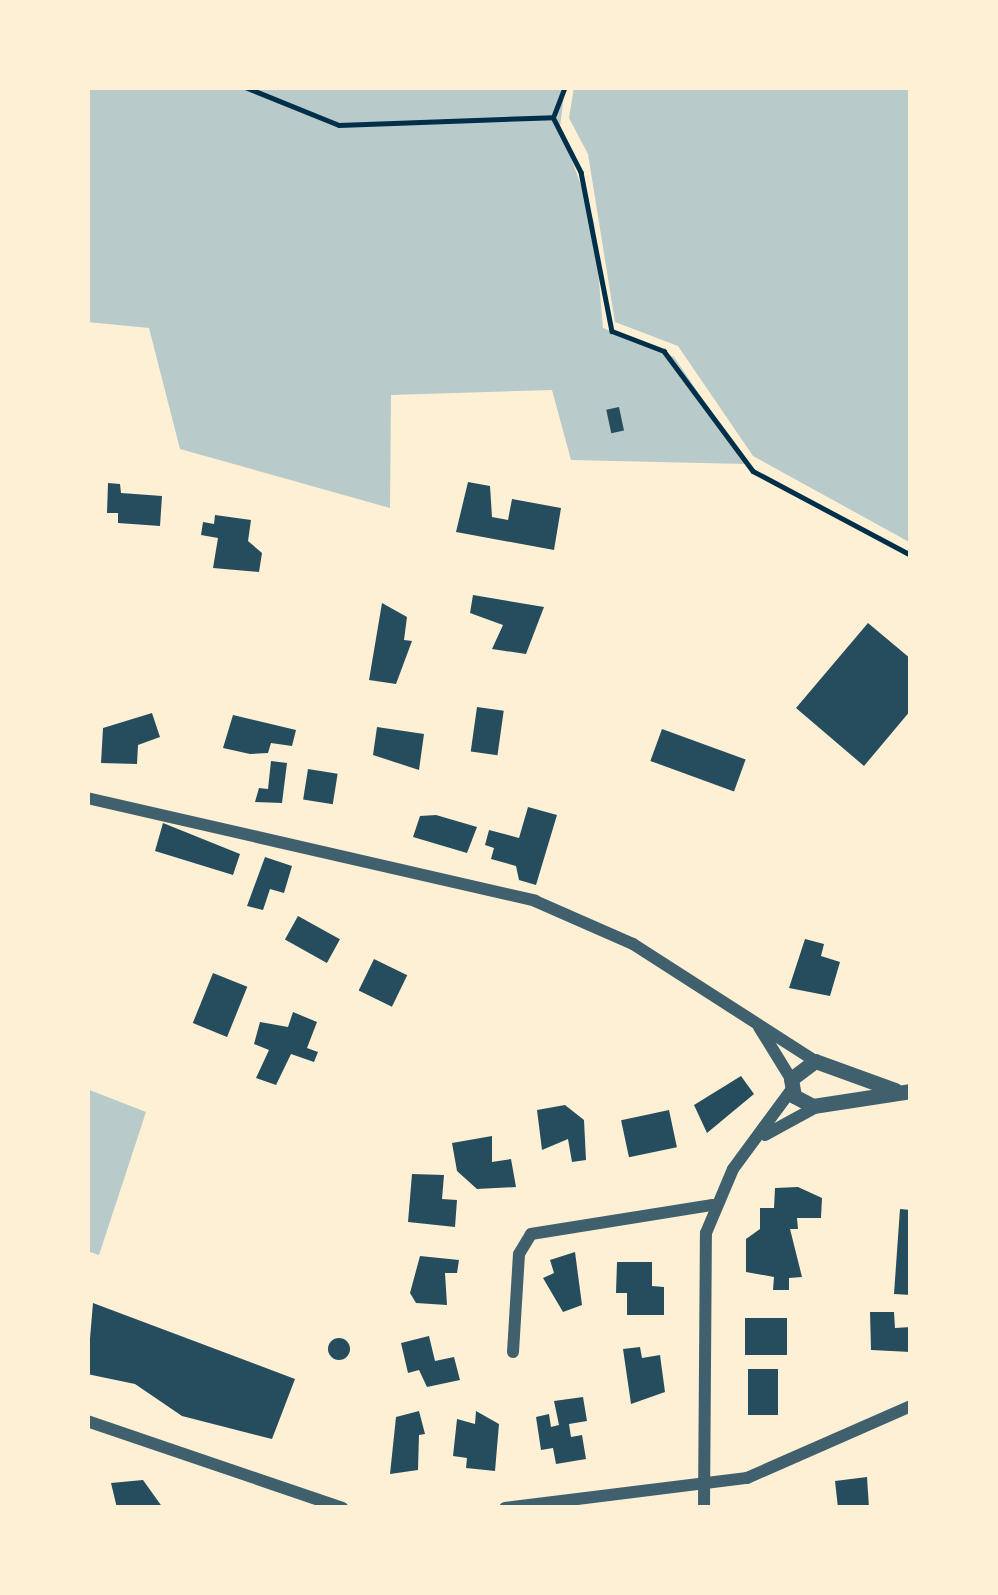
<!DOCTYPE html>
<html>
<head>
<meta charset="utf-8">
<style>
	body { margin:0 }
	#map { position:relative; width:998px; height:1595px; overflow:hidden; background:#fdf0d5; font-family:Helvetica,sans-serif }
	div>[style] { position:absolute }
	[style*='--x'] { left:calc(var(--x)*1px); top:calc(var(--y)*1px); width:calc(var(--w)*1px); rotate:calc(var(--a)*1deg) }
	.green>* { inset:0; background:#b9caca }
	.building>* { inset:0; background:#264d5e; transform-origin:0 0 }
	.round { border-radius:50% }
	.path>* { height:4.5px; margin:-2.25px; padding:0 2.25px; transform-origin:2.25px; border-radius:2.25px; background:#003049 }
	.minor>* { height:12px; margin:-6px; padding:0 6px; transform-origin:6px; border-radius:6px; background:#3f606c }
	.tertiary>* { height:15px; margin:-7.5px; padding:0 7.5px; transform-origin:7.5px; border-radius:7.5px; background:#3f606c }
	span { translate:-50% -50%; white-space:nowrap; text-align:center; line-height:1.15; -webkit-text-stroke:9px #fdf0d5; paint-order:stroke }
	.frame { position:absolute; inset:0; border:90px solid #fdf0d5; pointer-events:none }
</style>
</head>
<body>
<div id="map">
	<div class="green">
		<i style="clip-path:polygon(87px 87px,565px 87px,560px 127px,594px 222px,603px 328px,674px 357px,747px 464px,571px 460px,552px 390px,391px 395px,390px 508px,180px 449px,149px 328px,87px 322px)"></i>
		<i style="clip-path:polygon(574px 87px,911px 87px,911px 543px,753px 456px,678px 346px,615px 322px,588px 154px,569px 118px)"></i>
		<i style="clip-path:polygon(87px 1089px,146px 1112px,99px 1255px,87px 1251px)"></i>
	</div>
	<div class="building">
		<i style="left:619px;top:407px;width:24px;height:13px;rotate:78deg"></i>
		<i style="clip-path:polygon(468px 482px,490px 486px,492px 517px,508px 520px,512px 499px,561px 508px,554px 550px,456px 532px)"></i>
		<i style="clip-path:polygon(108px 483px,120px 484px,121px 493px,162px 496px,160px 526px,118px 523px,118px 513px,107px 513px)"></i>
		<i style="clip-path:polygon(215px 515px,251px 520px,248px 541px,262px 553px,259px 572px,213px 568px,218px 538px,201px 535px,203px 522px,214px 524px)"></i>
		<i style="clip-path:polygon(473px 595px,544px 607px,526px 654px,492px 649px,503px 625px,470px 613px)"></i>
		<i style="clip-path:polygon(382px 603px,407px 617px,404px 640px,412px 641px,396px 684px,369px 680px)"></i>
		<i style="clip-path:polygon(868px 623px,911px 659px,911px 710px,864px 766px,796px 708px)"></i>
		<i style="left:477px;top:707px;width:27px;height:45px;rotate:8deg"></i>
		<i style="clip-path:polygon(152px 713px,160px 737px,138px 745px,137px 764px,101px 763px,103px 728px)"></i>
		<i style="clip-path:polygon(233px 715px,296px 730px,292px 746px,271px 743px,268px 753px,250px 754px,223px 748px)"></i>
		<i style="clip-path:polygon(377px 727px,424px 734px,419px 770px,373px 755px)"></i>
		<i style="left:662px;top:729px;width:89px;height:34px;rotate:20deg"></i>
		<i style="clip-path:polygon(271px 761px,287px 763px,282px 803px,255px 802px,259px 788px,268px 789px)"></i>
		<i style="left:308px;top:769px;width:30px;height:31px;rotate:9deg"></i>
		<i style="clip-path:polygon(528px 807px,557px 815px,536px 885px,519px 880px,516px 866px,491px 859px,494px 848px,485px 845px,489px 830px,519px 838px)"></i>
		<i style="clip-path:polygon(436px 815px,477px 827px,467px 853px,413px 837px,420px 816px)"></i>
		<i style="clip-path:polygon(163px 823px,240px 854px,233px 875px,155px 851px)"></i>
		<i style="clip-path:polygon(265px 857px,292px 866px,284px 893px,270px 889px,263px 910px,247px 906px)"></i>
		<i style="left:298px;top:916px;width:48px;height:27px;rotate:29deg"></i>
		<i style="clip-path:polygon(805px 939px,824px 944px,821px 956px,840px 962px,830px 996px,789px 988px)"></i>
		<i style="left:374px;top:959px;width:37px;height:35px;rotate:26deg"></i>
		<i style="left:213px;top:973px;width:37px;height:54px;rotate:22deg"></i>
		<i style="clip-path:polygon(293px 1012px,317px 1022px,307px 1048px,318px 1052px,314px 1062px,291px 1054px,276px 1085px,256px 1078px,269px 1050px,254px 1044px,260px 1022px,288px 1027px)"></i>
		<i style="clip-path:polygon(741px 1076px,754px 1094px,707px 1133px,694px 1105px)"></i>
		<i style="clip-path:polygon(565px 1105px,584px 1120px,586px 1160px,572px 1162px,568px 1139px,542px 1150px,537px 1110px)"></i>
		<i style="left:669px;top:1110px;width:38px;height:49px;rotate:78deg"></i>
		<i style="clip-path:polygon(492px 1136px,492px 1162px,511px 1159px,516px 1187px,477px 1189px,457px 1171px,452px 1143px)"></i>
		<i style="clip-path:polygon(412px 1174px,444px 1175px,442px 1199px,457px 1200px,455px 1227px,408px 1222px)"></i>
		<i style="clip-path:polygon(798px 1187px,822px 1198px,821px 1218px,797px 1218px,798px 1229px,790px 1229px,802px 1277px,789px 1278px,789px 1290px,773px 1290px,774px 1277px,746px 1272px,746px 1239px,760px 1229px,760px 1208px,774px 1208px,775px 1188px)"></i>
		<i style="clip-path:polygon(900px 1209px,911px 1210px,911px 1295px,894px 1294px)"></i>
		<i style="clip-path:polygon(575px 1252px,582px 1305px,563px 1312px,543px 1278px,554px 1273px,550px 1260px)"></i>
		<i style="clip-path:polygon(420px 1256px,459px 1260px,457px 1273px,445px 1273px,447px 1305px,416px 1303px,410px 1293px)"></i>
		<i style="clip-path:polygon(617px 1262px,652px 1262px,652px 1286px,664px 1287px,664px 1315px,627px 1315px,627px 1293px,616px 1293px)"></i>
		<i style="clip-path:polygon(93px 1303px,295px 1379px,272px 1439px,182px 1416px,135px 1384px,87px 1374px)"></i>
		<i style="clip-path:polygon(870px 1312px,894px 1312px,895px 1328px,911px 1327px,911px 1352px,871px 1350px)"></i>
		<i style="left:745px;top:1318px;width:42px;height:37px"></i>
		<i style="clip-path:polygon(429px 1336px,435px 1361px,454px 1357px,460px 1380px,427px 1387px,419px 1370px,408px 1373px,401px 1343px)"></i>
		<i class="round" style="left:328px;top:1338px;width:22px;height:22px"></i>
		<i style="clip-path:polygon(640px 1347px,642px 1358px,660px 1355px,665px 1392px,631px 1404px,623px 1349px)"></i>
		<i style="left:748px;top:1369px;width:30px;height:46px"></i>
		<i style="clip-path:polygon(583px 1397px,587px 1421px,569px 1424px,571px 1437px,582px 1435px,586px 1459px,556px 1464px,553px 1448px,541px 1450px,536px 1417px,549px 1414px,551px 1427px,559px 1425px,554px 1401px)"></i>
		<i style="clip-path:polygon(419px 1411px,425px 1434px,419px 1435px,418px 1470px,390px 1474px,396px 1417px)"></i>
		<i style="clip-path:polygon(476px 1411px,499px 1424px,495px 1471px,466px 1468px,467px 1458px,453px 1456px,457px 1419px,475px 1424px)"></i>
		<i style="clip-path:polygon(867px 1477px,869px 1508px,838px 1508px,835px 1481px)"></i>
		<i style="clip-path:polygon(143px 1480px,163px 1508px,117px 1508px,111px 1483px)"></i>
	</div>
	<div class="path">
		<i style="--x:245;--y:87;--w:101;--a:22"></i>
		<i style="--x:339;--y:125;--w:214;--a:-2.1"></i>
		<i style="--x:554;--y:115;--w:30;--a:-69"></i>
		<i style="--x:553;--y:117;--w:62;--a:63"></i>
		<i style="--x:581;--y:172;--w:162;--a:79"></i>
		<i style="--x:612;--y:331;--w:56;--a:21"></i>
		<i style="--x:664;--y:351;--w:149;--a:53.4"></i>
		<i style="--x:753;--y:471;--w:179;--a:28"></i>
	</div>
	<div class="minor">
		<i style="--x:87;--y:798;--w:460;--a:12.9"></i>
		<i style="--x:535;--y:901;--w:107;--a:23.7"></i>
		<i style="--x:633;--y:944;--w:216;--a:32.7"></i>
		<i style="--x:759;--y:1027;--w:61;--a:58.4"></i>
		<i style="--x:765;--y:1135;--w:63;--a:-28.6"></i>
		<i style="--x:513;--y:1352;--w:98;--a:-86.5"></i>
		<i style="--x:519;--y:1254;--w:23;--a:-59"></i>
		<i style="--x:531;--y:1234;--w:184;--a:-9.1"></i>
		<i style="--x:87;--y:1421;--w:270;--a:18.8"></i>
		<i style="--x:505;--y:1508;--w:244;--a:-7.1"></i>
		<i style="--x:747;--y:1478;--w:179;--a:-23.7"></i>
		<i style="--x:704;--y:1508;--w:275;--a:-89.6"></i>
		<i style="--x:706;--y:1233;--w:69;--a:-67.1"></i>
		<i style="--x:733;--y:1169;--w:99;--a:-53.6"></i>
	</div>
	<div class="tertiary">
		<i style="--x:895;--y:1090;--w:85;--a:-160.1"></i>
		<i style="--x:815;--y:1061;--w:30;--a:143"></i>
		<i style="--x:791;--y:1079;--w:17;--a:80"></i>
		<i style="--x:794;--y:1096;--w:21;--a:28"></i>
		<i style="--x:813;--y:1106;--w:99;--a:-8.7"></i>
	</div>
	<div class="frame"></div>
</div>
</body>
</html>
